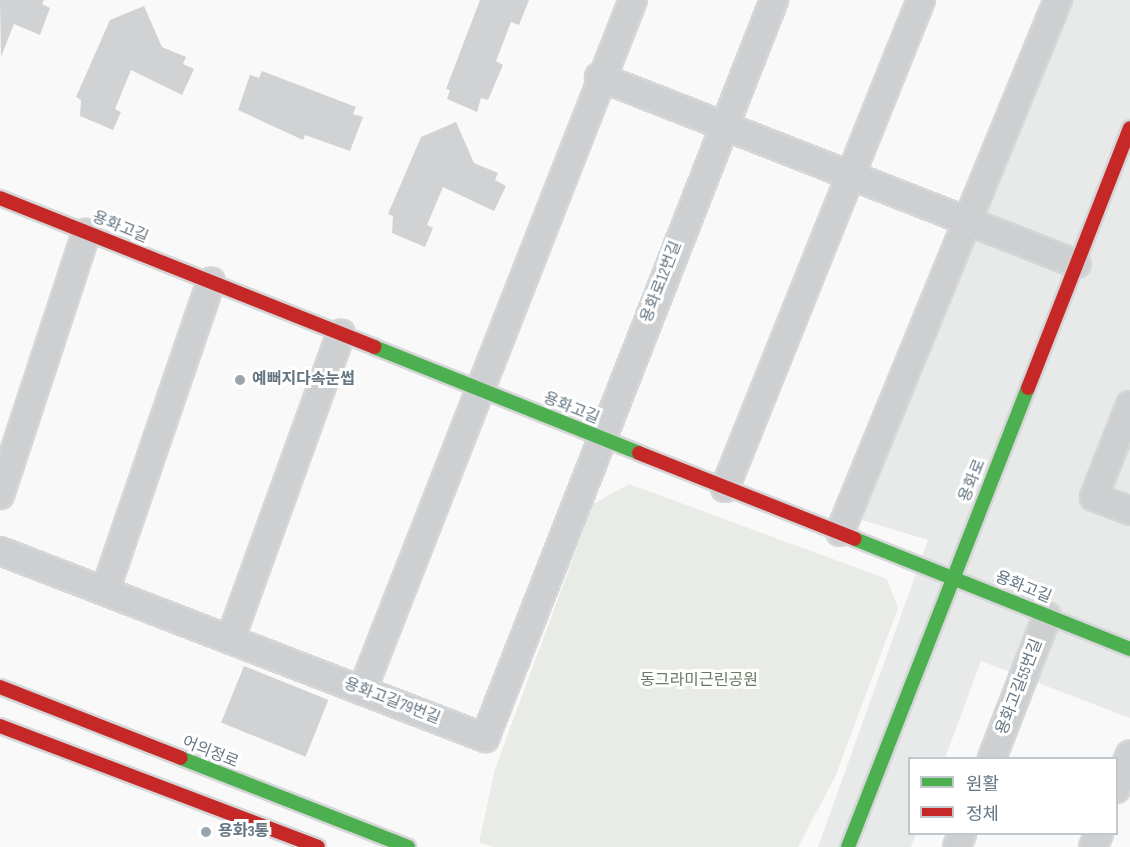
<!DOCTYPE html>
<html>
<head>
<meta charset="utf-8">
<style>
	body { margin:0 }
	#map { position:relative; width:1130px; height:847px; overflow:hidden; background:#f9f9f9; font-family:"Sofia Sans Condensed","Noto Sans KR",sans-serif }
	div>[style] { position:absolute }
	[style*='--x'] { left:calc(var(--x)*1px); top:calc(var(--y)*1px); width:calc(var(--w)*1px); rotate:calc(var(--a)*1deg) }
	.built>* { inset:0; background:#e8e9e9 }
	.green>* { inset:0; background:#e8ebe6 }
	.building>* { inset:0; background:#d0d2d3; transform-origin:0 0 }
	.roads { filter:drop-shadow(2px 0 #d5d6d7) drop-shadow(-2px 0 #d5d6d7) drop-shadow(0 2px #d5d6d7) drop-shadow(0 -2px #d5d6d7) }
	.street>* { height:26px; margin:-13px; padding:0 13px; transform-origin:13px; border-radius:13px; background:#cecfd0 }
	.fast>* { height:14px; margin:-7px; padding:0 7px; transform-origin:7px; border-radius:7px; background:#4caf50 }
	.jam>* { height:14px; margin:-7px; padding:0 7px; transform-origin:7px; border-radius:7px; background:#c62828 }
	.dots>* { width:16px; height:16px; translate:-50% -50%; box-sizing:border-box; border:3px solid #fff; border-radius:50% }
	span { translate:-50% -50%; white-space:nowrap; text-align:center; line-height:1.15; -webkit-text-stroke:6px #fff; paint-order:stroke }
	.street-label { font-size:16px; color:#657683 }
	.poi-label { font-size:16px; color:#657683; font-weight:700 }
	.left { translate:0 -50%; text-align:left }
	.park-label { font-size:16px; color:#687a64 }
	.legend { position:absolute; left:908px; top:757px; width:210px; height:78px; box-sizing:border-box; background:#fff; border:2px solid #c1c8cd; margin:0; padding:8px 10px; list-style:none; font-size:18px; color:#657683 }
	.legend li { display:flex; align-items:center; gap:12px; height:30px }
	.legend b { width:30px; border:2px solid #c1c8cd }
</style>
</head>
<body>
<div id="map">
	<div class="built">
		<i style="clip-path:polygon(1066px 0,1130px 0,1130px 718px,981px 661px,945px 758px,910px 758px,910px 834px,916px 834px,911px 847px,818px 847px,928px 540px,855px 518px)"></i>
	</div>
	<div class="green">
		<i style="clip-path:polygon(629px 484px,887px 579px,898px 608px,835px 777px,798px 847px,493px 847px,479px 842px,495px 769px,593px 504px)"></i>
	</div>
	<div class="building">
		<i style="clip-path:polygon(0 0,44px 0,42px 4px,50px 8px,40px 35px,14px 24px,1px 57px)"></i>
		<i style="clip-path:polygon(480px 0,529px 0,519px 25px,511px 22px,496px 61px,503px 65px,488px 100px,481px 98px,477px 112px,447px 99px,450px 90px,446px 89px)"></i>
		<i style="clip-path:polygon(144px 6px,162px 47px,186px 57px,183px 64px,194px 69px,182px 95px,131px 70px,115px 109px,121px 112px,113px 130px,80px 116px,81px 100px,76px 97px,110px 20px)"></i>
		<i style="clip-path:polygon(262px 71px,356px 107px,353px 114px,363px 117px,350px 151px,305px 135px,303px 140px,238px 110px,250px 75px,259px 78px)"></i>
		<i style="clip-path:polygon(456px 122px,474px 163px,498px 173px,495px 180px,506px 186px,494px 211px,443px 187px,427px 225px,433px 228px,425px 247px,392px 233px,393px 216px,388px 214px,421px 137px)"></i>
		<i style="left:244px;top:666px;width:91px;height:61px;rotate:22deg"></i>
	</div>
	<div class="roads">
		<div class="street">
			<i style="--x:599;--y:77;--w:513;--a:21.37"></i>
			<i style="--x:1130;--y:405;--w:99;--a:111.4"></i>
			<i style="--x:1094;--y:497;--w:39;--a:21"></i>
			<i style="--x:725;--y:488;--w:526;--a:-68.12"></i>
			<i style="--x:0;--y:495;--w:276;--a:-71.8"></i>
			<i style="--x:840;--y:532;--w:575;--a:-67.72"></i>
			<i style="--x:0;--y:551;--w:520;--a:21.08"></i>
			<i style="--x:485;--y:738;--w:793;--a:-68.61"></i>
			<i style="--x:105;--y:591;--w:327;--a:-71.1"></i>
			<i style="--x:230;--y:640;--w:326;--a:-70.1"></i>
			<i style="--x:362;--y:691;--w:742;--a:-68.59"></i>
			<i style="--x:992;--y:758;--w:152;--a:-68.8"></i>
			<i style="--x:1116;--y:789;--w:37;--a:-68"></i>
			<i style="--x:957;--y:847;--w:14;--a:-69"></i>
			<i style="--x:1093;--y:847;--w:14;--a:-65"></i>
		</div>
		<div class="fast">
			<i style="--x:374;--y:347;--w:285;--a:21.8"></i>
			<i style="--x:855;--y:539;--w:296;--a:21.8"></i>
			<i style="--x:181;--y:758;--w:244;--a:21.4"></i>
			<i style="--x:848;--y:847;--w:493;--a:-68.6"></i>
		</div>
		<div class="jam">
			<i style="--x:0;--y:198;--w:403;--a:21.7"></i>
			<i style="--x:1028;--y:388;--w:279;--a:-68.6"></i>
			<i style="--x:639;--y:453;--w:232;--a:21.7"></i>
			<i style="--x:0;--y:687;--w:194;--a:21.4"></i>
			<i style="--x:0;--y:726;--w:340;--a:20.8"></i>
		</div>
	</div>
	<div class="dots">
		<i style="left:240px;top:380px;background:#99a4ac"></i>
		<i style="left:206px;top:832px;background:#99a4ac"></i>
	</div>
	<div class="street-label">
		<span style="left:120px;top:228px;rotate:22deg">용화고길</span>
		<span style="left:662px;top:282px;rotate:-69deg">용화로12번길</span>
		<span style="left:571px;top:409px;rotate:22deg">용화고길</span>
		<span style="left:973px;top:481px;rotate:-68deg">용화로</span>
		<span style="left:1023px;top:588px;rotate:22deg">용화고길</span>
		<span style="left:1020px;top:687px;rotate:-69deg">용화고길55번길</span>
		<span style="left:392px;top:702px;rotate:21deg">용화고길79번길</span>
		<span style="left:210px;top:753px;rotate:22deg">어의정로</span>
	</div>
	<div class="poi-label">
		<span class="left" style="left:252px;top:380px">예뻐지다속눈썹</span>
		<span class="left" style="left:218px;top:832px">용화3통</span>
	</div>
	<div class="park-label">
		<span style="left:699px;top:681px">동그라미근린공원</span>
	</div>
	<ul class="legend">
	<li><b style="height:8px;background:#4caf50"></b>원활</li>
	<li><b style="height:8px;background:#c62828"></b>정체</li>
	</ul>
</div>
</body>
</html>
